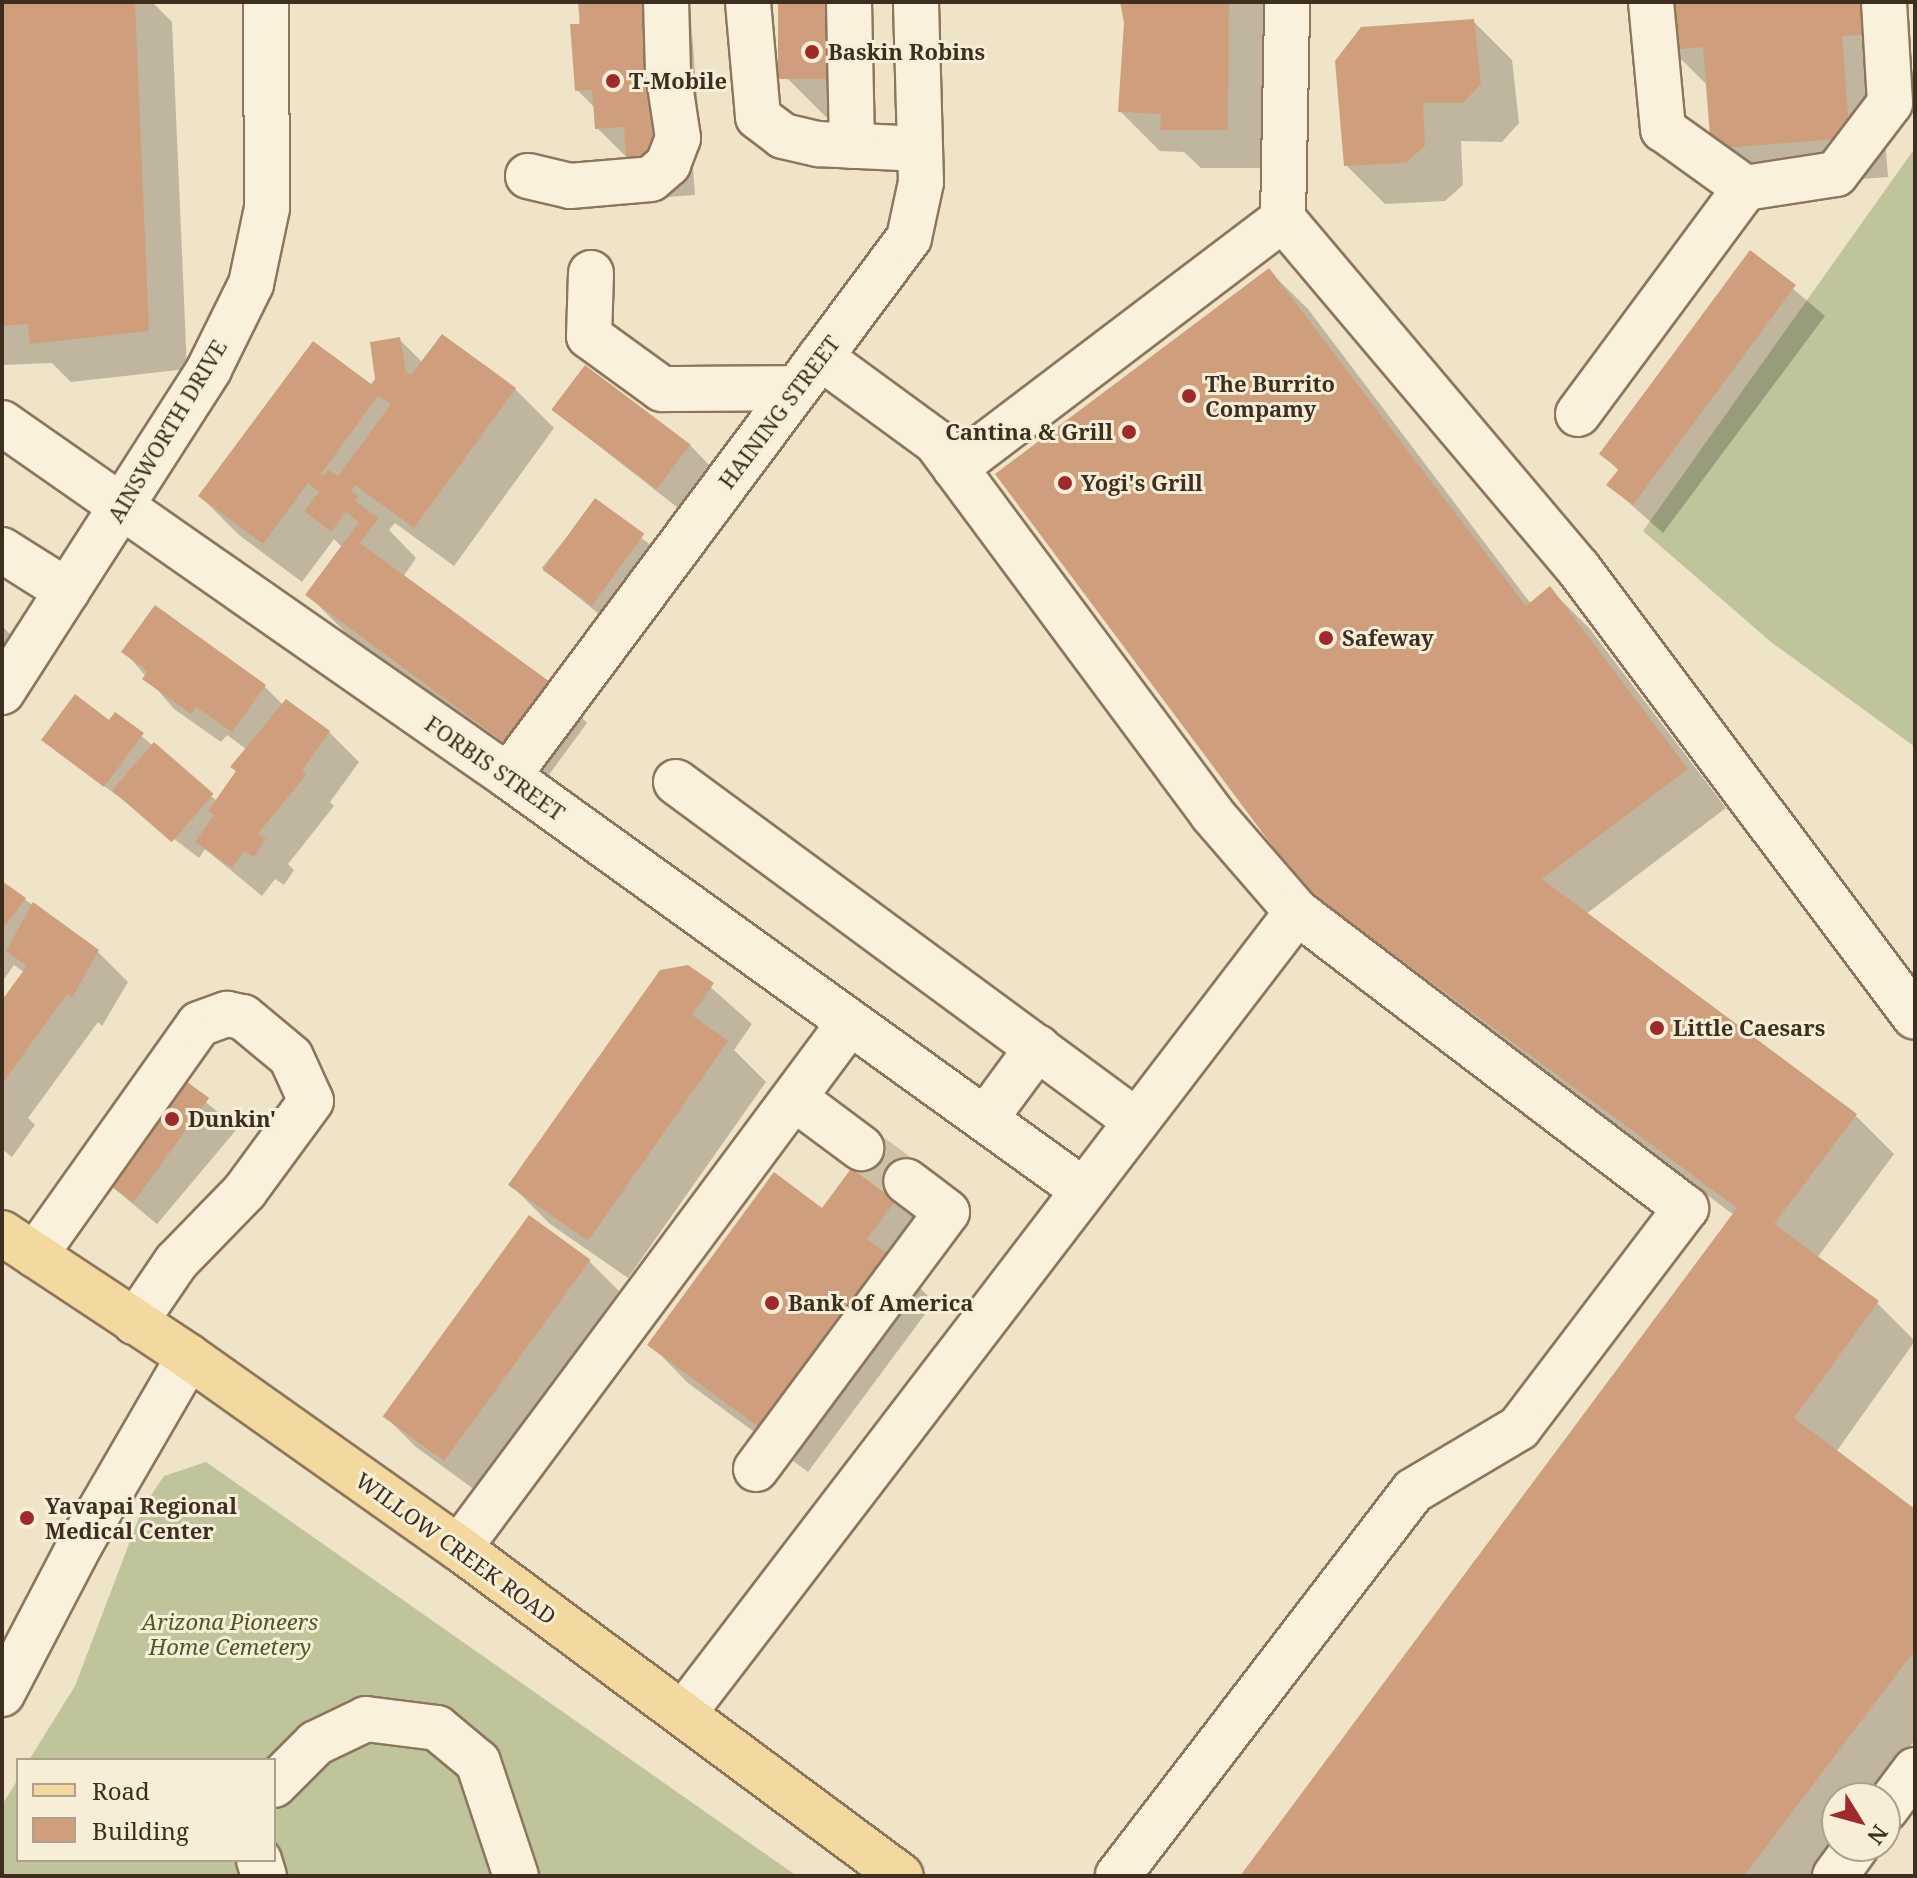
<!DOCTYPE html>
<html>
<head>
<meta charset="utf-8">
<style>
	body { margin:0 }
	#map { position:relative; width:1917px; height:1878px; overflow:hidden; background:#f0e4c8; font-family:"Noto Serif",serif }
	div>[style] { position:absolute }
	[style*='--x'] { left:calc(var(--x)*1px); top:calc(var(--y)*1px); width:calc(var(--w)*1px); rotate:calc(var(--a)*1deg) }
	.cemetery>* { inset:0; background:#bfc49a }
	.shadow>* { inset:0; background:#0003; transform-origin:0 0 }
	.building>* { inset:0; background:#cf9f7d; transform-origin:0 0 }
	.minor-tunnel>* { height:44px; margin-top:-22px; transform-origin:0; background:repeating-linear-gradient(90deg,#ccc0a6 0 44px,transparent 0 66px) }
	.roads { filter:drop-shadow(2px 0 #8d765c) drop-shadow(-2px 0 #8d765c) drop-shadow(0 2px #8d765c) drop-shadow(0 -2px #8d765c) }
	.minor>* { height:44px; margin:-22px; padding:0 22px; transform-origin:22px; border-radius:22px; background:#faf1dc }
	.major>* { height:44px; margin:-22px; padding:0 22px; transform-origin:22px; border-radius:22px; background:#f3d9a0 }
	.dots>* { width:22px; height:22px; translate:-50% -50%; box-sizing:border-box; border:4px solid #f7eed8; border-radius:50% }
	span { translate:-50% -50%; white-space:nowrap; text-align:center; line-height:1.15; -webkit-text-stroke:6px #f7eed8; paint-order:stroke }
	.poi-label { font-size:22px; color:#3d2e20; font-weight:700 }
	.left { translate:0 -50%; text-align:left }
	.right { translate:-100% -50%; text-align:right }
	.street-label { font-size:22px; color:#3d2e20 }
	.park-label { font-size:22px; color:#4d5a26; font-style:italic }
	.frame { position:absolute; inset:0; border:4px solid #3d2e20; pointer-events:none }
	.legend { position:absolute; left:16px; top:1758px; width:260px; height:104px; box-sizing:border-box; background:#f7eed8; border:2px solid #ada18e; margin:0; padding:10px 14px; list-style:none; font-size:24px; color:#3d2e20 }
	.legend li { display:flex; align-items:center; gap:16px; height:40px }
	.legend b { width:40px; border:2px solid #ada18e }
	.north { position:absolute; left:1821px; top:1782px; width:80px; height:80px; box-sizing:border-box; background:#f7eed8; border:2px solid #ada18e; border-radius:50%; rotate:127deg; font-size:22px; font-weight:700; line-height:32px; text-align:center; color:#3d2e20 }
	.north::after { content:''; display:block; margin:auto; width:28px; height:36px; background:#9e2a2b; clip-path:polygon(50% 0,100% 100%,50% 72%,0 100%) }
</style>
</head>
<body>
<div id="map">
	<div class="cemetery">
		<i style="clip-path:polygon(1915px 148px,1915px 747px,1771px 642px,1643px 531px)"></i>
		<i style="clip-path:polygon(206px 1462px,797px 1876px,2px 1876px,2px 1805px,18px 1779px,18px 1860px,274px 1860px,274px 1760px,29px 1760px,75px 1686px,143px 1507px,164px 1476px)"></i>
	</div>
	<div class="shadow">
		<i style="clip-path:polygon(2px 2px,152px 2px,172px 22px,187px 369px,71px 382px,52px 363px,2px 365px)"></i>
		<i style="clip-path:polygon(580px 2px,690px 6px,698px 109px,689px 110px,695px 195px,667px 197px,597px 128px,596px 109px,577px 90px)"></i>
		<i style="clip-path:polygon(780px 2px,864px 2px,876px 114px,826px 117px,787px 78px)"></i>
		<i style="clip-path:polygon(1122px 2px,1268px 2px,1267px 168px,1201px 168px,1184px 152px,1160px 151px,1121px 112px,1126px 23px)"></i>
		<i style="clip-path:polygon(1667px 2px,1896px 2px,1880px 74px,1888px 177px,1752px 187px,1713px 148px,1708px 86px,1671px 49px)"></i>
		<i style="clip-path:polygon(1473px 21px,1512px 60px,1519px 123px,1502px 142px,1461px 141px,1463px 185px,1445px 201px,1385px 204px,1346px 165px)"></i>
		<i style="clip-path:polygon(1750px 252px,1825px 316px,1663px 533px,1609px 485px,1619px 471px,1602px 454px)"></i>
		<i style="clip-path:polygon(1269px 271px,1308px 309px,1531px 604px,1550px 589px,1589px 628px,1726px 808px,1586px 914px,1855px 1115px,1894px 1154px,1817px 1258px,1877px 1303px,1915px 1341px,1836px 1452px,1915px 1511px,1915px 1740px,1871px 1798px,1837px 1798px,1837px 1844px,1812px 1876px,1243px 1876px,1734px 1215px,1345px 926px,1305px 886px)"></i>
		<i style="clip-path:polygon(442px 337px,515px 389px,554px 428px,454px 566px,395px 523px,389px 530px,416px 558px,403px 577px,549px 684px,587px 723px,545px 780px,347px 634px,308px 595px,343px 548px,334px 539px,302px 582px,239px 535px,200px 496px,372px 387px,399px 339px,423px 363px)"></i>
		<i style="clip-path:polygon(553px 410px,690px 445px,709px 465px,678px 508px)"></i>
		<i style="left:596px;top:501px;width:87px;height:86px;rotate:39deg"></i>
		<i style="clip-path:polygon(2px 626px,26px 650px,2px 688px)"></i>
		<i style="clip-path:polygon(124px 651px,265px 687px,283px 705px,286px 701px,329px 732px,359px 762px,330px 802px,334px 806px,288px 864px,294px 870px,284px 885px,275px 879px,262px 896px,205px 849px,199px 858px,44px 740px,109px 723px,116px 714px,217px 801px,238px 772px,246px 749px,227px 735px,221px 742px,174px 709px)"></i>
		<i style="clip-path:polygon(2px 883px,98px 952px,128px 982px,102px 1026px,98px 1022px,28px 1118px,35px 1125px,12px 1157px,2px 1149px,2px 1003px,25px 973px,14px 965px,2px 982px)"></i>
		<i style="clip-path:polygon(688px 967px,752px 1024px,734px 1050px,766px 1082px,628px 1278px,550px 1224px,511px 1185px)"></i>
		<i style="left:176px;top:1077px;width:80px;height:125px;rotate:40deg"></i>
		<i style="clip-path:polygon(865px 1154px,946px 1224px,908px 1276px,934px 1302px,808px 1472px,688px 1383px,650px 1344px,823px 1211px)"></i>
		<i style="clip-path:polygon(589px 1261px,619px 1291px,475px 1490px,416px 1447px,386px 1417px)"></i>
	</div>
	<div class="building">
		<i style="clip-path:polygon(2px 2px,135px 2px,149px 331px,30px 344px,28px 324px,2px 326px)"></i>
		<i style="clip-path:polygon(578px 2px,654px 2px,651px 71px,657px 156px,626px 159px,624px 127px,595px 129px,592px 90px,575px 91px,570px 24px,580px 24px)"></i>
		<i style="left:778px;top:2px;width:54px;height:77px"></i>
		<i style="clip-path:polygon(1120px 2px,1229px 2px,1228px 130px,1160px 130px,1161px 114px,1118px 112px,1124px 23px)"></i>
		<i style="clip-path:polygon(1665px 2px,1861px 2px,1864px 35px,1842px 36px,1850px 138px,1711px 149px,1703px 47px,1669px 50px)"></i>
		<i style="clip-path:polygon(1474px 19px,1481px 84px,1463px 103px,1423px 103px,1425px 146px,1406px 163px,1344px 166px,1335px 61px,1361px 27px)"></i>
		<i style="clip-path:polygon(1750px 250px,1796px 285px,1633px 505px,1606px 485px,1619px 469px,1599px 454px)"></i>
		<i style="clip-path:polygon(1269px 268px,1526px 606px,1550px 586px,1688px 769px,1542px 879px,1857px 1114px,1774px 1224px,1879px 1301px,1794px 1418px,1915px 1509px,1915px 1650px,1744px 1876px,1240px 1876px,1737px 1208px,1303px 887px,995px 474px)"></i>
		<i style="clip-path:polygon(evenodd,442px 334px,516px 388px,414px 528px,355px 485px,351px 491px,358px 496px,355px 501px,379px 518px,360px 543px,550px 682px,505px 743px,305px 595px,359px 522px,346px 512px,331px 532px,304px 511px,319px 492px,308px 483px,263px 544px,198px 496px,313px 341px,371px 384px,375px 379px,370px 342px,400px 337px,406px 372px,411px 375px,442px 334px,378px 396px,391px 404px,338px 476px,328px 470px,323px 476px,321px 474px,378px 396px)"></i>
		<i style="left:585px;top:365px;width:132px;height:56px;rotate:37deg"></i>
		<i style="left:595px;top:498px;width:61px;height:89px;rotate:36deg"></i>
		<i style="clip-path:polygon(155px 605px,266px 685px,232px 732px,196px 707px,191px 714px,142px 679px,148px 671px,121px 652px)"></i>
		<i style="clip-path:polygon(75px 694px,109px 720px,115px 712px,144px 733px,104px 787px,41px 740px)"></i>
		<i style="clip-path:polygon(286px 699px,330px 731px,302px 771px,306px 775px,258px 834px,266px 839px,254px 857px,244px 851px,232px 868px,195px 842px,214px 815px,208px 811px,236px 771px,230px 767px)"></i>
		<i style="left:154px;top:742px;width:79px;height:64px;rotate:41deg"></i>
		<i style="clip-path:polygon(2px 881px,26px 898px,2px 930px)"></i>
		<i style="clip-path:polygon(33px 902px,99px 950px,72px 998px,67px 994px,2px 1084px,2px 1000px,27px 966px,6px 951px)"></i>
		<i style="clip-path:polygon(688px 965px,714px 983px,692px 1015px,728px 1041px,588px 1241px,508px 1185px,660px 970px)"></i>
		<i style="left:176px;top:1074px;width:41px;height:129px;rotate:36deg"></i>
		<i style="clip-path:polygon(864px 1151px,908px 1184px,867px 1239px,897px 1261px,768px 1434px,647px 1345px,774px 1172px,822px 1208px)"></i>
		<i style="left:529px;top:1215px;width:76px;height:249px;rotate:36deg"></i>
	</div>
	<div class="minor-tunnel">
		<i style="--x:861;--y:1148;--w:56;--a:36.3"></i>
	</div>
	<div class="roads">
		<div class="minor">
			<i style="--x:748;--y:2;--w:115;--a:85"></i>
			<i style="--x:758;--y:117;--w:31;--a:37"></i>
			<i style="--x:783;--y:136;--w:37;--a:13"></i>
			<i style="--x:819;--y:144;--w:101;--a:2.8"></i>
			<i style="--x:849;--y:2;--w:144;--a:88.8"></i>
			<i style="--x:1651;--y:2;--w:128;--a:84.6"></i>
			<i style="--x:1663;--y:129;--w:101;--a:35.7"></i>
			<i style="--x:528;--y:176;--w:43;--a:13.4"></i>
			<i style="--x:570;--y:186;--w:81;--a:-4.9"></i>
			<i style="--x:651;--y:179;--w:23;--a:-41"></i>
			<i style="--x:668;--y:164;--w:28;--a:-69"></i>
			<i style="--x:678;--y:138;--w:67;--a:-98.6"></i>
			<i style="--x:668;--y:72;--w:70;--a:-91.6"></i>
			<i style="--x:1283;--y:219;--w:217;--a:-88.9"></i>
			<i style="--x:591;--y:273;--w:63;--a:91.8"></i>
			<i style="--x:589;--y:336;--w:90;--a:36"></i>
			<i style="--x:662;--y:389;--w:135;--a:-0.4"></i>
			<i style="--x:820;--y:357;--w:144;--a:36.2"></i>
			<i style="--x:936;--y:442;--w:463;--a:53.4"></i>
			<i style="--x:1212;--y:814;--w:130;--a:49.1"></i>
			<i style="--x:1297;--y:912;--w:489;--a:37.3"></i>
			<i style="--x:1686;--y:1208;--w:276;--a:127.2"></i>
			<i style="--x:1519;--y:1428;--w:123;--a:149.3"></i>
			<i style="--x:1413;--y:1491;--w:485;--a:127.5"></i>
			<i style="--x:1578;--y:414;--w:281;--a:-53.5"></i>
			<i style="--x:1745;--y:188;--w:92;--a:-8.7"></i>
			<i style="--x:1836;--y:174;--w:89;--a:-52.7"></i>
			<i style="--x:1890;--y:103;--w:101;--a:-93.4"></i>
			<i style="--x:2;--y:423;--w:617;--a:34.9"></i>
			<i style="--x:508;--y:776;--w:709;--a:35.75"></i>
			<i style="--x:955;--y:468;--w:412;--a:-37.2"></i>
			<i style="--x:1283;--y:219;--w:457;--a:49.8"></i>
			<i style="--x:1578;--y:568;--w:561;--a:53.11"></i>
			<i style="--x:2;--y:550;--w:77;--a:32.2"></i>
			<i style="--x:2;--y:692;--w:384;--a:-57.3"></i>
			<i style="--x:209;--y:369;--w:95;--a:-63.7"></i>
			<i style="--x:251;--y:284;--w:78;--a:-78.1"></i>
			<i style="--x:267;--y:208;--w:206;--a:-90.3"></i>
			<i style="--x:508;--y:776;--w:671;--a:-53.3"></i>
			<i style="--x:909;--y:238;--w:57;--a:-77.9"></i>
			<i style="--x:921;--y:182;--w:180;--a:-91.6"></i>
			<i style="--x:676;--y:782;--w:571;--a:36.39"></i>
			<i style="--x:794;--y:1098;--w:84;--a:36.7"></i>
			<i style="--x:985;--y:1119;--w:89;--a:-53.6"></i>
			<i style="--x:35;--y:1255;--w:283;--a:-54.6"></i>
			<i style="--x:199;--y:1024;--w:30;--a:-20"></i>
			<i style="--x:227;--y:1014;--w:16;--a:11"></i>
			<i style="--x:243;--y:1017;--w:62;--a:39.8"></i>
			<i style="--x:291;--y:1057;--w:48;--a:65.6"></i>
			<i style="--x:311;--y:1101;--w:112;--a:126.3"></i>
			<i style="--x:245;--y:1191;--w:99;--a:134.2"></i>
			<i style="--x:176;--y:1262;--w:73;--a:124.3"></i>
			<i style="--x:756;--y:1469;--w:320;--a:-53.4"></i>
			<i style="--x:947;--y:1212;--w:51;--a:-142.9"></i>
			<i style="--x:459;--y:1548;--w:655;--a:-53.37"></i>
			<i style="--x:2;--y:1694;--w:170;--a:-62.4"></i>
			<i style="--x:81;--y:1543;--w:215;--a:-59.9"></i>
			<i style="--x:683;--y:1714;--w:1010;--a:-52.56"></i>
			<i style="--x:274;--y:1785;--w:59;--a:-45"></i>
			<i style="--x:316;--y:1743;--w:55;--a:-25.6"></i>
			<i style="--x:366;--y:1719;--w:72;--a:7.2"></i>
			<i style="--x:437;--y:1728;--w:53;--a:39.7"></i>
			<i style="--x:478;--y:1762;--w:120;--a:71.6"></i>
			<i style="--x:1885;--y:1810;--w:50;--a:-53.1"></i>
			<i style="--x:259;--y:1860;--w:17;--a:73"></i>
			<i style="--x:1835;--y:1876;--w:37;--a:-54"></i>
		</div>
		<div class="major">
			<i style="--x:2;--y:1233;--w:224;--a:33.5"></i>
			<i style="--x:189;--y:1357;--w:331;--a:35.3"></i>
			<i style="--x:459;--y:1548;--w:550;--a:36.58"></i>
		</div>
	</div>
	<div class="dots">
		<i style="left:812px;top:52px;background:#9e2a2b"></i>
		<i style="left:613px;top:81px;background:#9e2a2b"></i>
		<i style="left:1189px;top:396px;background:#9e2a2b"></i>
		<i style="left:1129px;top:432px;background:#9e2a2b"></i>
		<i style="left:1065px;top:483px;background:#9e2a2b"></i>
		<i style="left:1326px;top:638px;background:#9e2a2b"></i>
		<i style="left:1657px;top:1028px;background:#9e2a2b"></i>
		<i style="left:172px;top:1119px;background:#9e2a2b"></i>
		<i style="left:772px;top:1303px;background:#9e2a2b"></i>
		<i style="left:27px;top:1518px;background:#9e2a2b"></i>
	</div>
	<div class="poi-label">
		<span class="left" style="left:828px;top:52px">Baskin Robins</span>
		<span class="left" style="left:629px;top:81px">T-Mobile</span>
		<span class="left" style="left:1205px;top:396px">The Burrito<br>Compamy</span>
		<span class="right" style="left:1113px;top:432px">Cantina &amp; Grill</span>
		<span class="left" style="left:1081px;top:483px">Yogi's Grill</span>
		<span class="left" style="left:1342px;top:638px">Safeway</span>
		<span class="left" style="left:1673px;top:1028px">Little Caesars</span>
		<span class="left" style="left:188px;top:1119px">Dunkin'</span>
		<span class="left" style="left:788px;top:1303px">Bank of America</span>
		<span class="left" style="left:45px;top:1518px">Yavapai Regional<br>Medical Center</span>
	</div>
	<div class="street-label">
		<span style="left:779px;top:412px;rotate:-53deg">HAINING STREET</span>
		<span style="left:167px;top:431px;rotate:-59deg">AINSWORTH DRIVE</span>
		<span style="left:495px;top:768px;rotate:35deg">FORBIS STREET</span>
		<span style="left:456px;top:1548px;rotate:36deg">WILLOW CREEK ROAD</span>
	</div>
	<div class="park-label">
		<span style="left:230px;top:1634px">Arizona Pioneers<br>Home Cemetery</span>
	</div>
	<div class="frame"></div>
	<ul class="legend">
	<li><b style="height:10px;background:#f3d9a0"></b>Road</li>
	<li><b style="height:22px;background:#cf9f7d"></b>Building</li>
	</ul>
	<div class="north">N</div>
</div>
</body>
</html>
